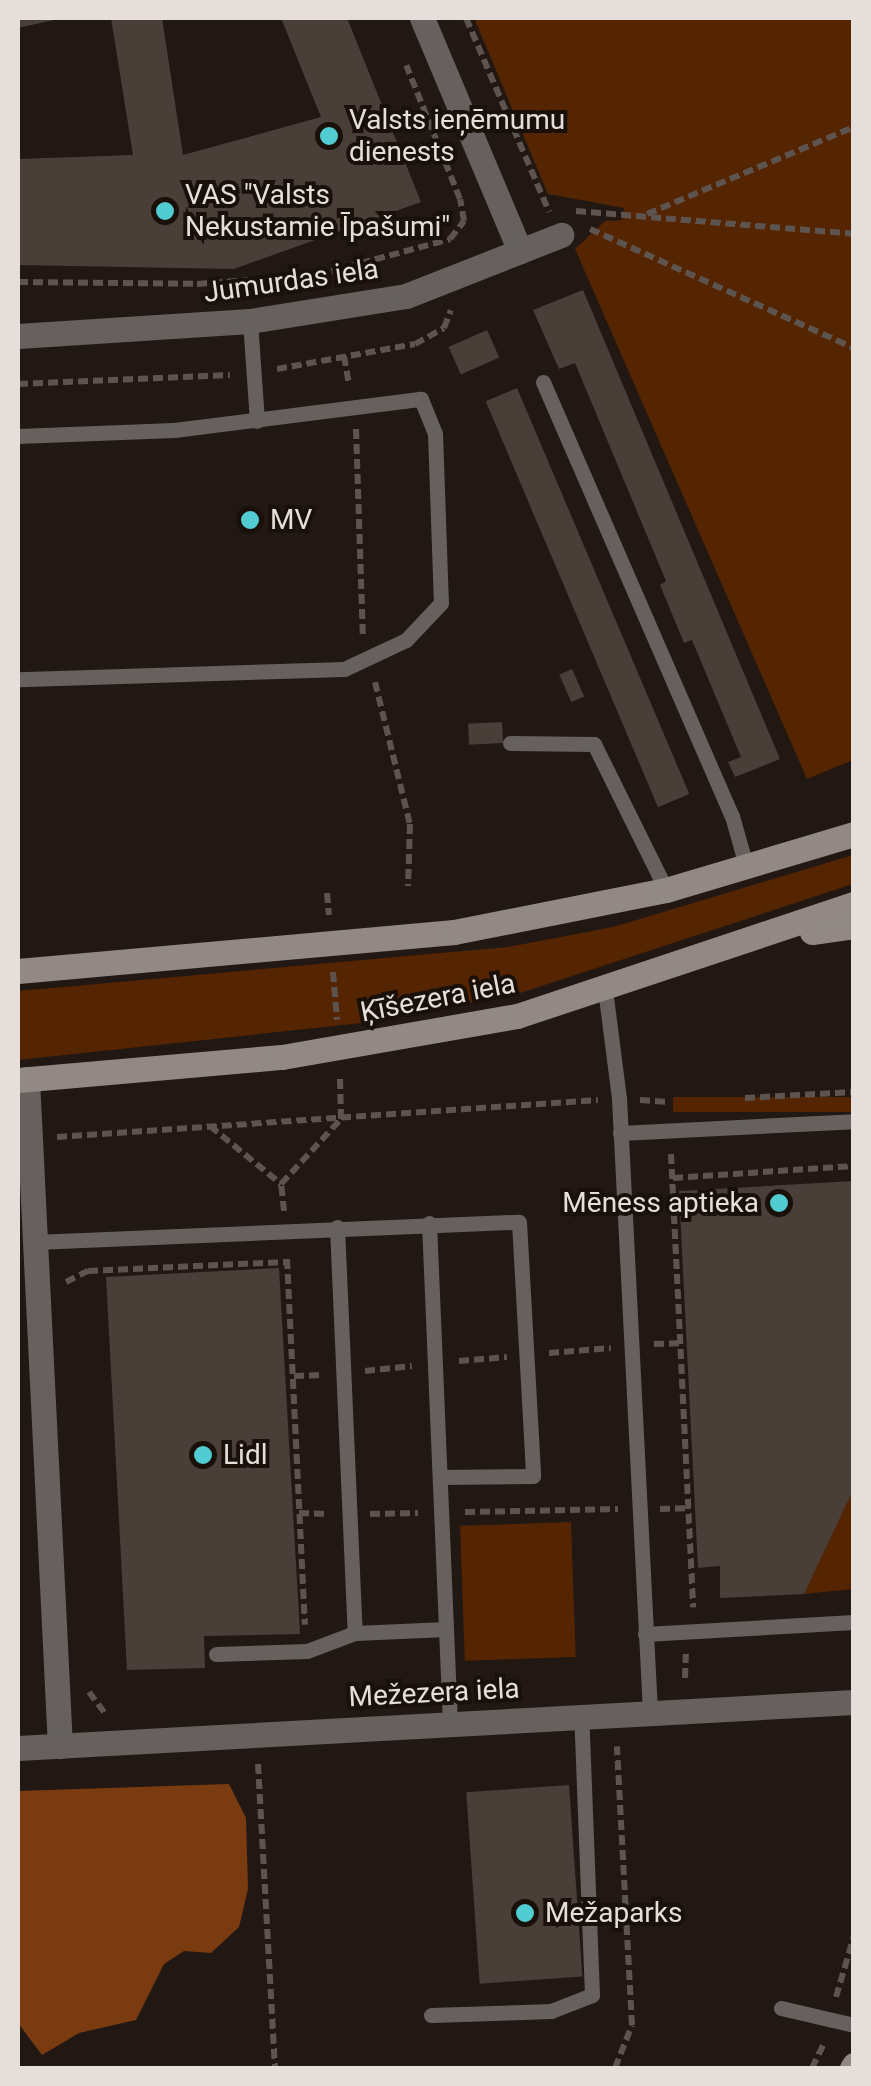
<!DOCTYPE html>
<html>
<head>
<meta charset="utf-8">
<style>
	body { margin:0 }
	#map { position:relative; width:871px; height:2086px; overflow:hidden; background:#221813; font-family:Roboto,sans-serif }
	div>[style] { position:absolute }
	[style*='--x'] { left:calc(var(--x)*1px); top:calc(var(--y)*1px); width:calc(var(--w)*1px); rotate:calc(var(--a)*1deg) }
	.green>* { inset:0; background:#552401; transform-origin:0 0 }
	.forest>* { inset:0; background:#7b3b10 }
	.building>* { inset:0; background:#493e38; transform-origin:0 0 }
	.path>* { height:6px; margin-top:-3px; transform-origin:0; background:repeating-linear-gradient(90deg,#5d544f 0 10px,transparent 0 15px) }
	.lane>* { height:15px; margin:-7.5px; padding:0 7.5px; transform-origin:7.5px; border-radius:7.5px; background:#66615e }
	.street>* { height:25px; margin:-12.5px; padding:0 12.5px; transform-origin:12.5px; border-radius:12.5px; background:#66615e }
	.secondary>* { height:25px; margin:-12.5px; padding:0 12.5px; transform-origin:12.5px; border-radius:12.5px; background:#928984 }
	.dots>* { width:28px; height:28px; translate:-50% -50%; box-sizing:border-box; border:5px solid #19100a; border-radius:50% }
	span { translate:-50% -50%; white-space:nowrap; text-align:center; line-height:1.15; -webkit-text-stroke:8px #19100a; paint-order:stroke }
	.poi-label { font-size:28px; color:#e5deda }
	.left { translate:0 -50%; text-align:left }
	.right { translate:-100% -50%; text-align:right }
	.street-label { font-size:28px; color:#e5deda }
	.frame { position:absolute; inset:0; border:20px solid #e5deda; pointer-events:none }
</style>
</head>
<body>
<div id="map">
	<div class="green">
		<i style="clip-path:polygon(474px 18px,853px 18px,853px 760px,807px 779px,575px 249px,605px 221px,622px 220px,624px 208px,548px 194px)"></i>
		<i style="clip-path:polygon(853px 855px,853px 884px,514px 995px,362px 1023px,18px 1060px,18px 991px,508px 947px,613px 927px)"></i>
		<i style="left:853px;top:1097px;width:15px;height:180px;rotate:90deg"></i>
		<i style="clip-path:polygon(853px 1488px,853px 1589px,804px 1594px)"></i>
		<i style="left:571px;top:1522px;width:135px;height:111px;rotate:88deg"></i>
	</div>
	<div class="forest">
		<i style="clip-path:polygon(229px 1784px,246px 1818px,248px 1889px,239px 1927px,211px 1953px,184px 1951px,164px 1964px,136px 2020px,79px 2033px,42px 2055px,18px 2023px,18px 1791px)"></i>
	</div>
	<div class="building">
		<i style="clip-path:polygon(18px 18px,58px 18px,58px 19px,18px 28px)"></i>
		<i style="clip-path:polygon(111px 18px,162px 18px,183px 155px,321px 117px,281px 18px,347px 18px,421px 202px,234px 269px,18px 265px,18px 159px,133px 155px)"></i>
		<i style="clip-path:polygon(583px 290px,780px 759px,735px 777px,728px 762px,741px 757px,692px 640px,684px 643px,660px 585px,666px 581px,575px 363px,559px 369px,533px 310px)"></i>
		<i style="left:487px;top:330px;width:30px;height:42px;rotate:66deg"></i>
		<i style="left:517px;top:388px;width:441px;height:34px;rotate:67deg"></i>
		<i style="left:572px;top:669px;width:30px;height:14px;rotate:66deg"></i>
		<i style="left:502px;top:722px;width:21px;height:34px;rotate:87deg"></i>
		<i style="clip-path:polygon(854px 1181px,854px 1488px,804px 1594px,720px 1598px,720px 1566px,698px 1568px,679px 1191px)"></i>
		<i style="clip-path:polygon(279px 1268px,300px 1634px,204px 1636px,205px 1668px,127px 1670px,106px 1277px)"></i>
		<i style="left:569px;top:1785px;width:192px;height:103px;rotate:86deg"></i>
	</div>
	<div class="path">
		<i style="--x:466;--y:18;--w:211;--a:66.8"></i>
		<i style="--x:576;--y:211;--w:279;--a:4.7"></i>
		<i style="--x:647;--y:214;--w:225;--a:-22.8"></i>
		<i style="--x:590;--y:229;--w:290;--a:24.3"></i>
		<i style="--x:18;--y:282;--w:179;--a:0.6"></i>
		<i style="--x:197;--y:284;--w:120;--a:-4.3"></i>
		<i style="--x:317;--y:275;--w:138;--a:-15.1"></i>
		<i style="--x:450;--y:239;--w:23;--a:-52"></i>
		<i style="--x:464;--y:221;--w:22;--a:-100"></i>
		<i style="--x:460;--y:199;--w:144;--a:-111.9"></i>
		<i style="--x:344;--y:356;--w:28;--a:80"></i>
		<i style="--x:277;--y:369;--w:140;--a:-10.3"></i>
		<i style="--x:415;--y:344;--w:33;--a:-29"></i>
		<i style="--x:444;--y:328;--w:19;--a:-69"></i>
		<i style="--x:18;--y:384;--w:212;--a:-2.4"></i>
		<i style="--x:356;--y:429;--w:207;--a:88.1"></i>
		<i style="--x:375;--y:682;--w:146;--a:76.2"></i>
		<i style="--x:410;--y:824;--w:62;--a:91.8"></i>
		<i style="--x:327;--y:893;--w:22;--a:85"></i>
		<i style="--x:333;--y:972;--w:48;--a:85.2"></i>
		<i style="--x:745;--y:1098;--w:109;--a:-3.2"></i>
		<i style="--x:640;--y:1100;--w:28;--a:4"></i>
		<i style="--x:210;--y:1126;--w:92;--a:39.2"></i>
		<i style="--x:57;--y:1137;--w:542;--a:-3.91"></i>
		<i style="--x:671;--y:1154;--w:454;--a:87.2"></i>
		<i style="--x:673;--y:1178;--w:181;--a:-3.8"></i>
		<i style="--x:284;--y:1211;--w:27;--a:-96"></i>
		<i style="--x:281;--y:1184;--w:88;--a:-47.3"></i>
		<i style="--x:341;--y:1119;--w:42;--a:-91.4"></i>
		<i style="--x:287;--y:1259;--w:366;--a:87.2"></i>
		<i style="--x:66;--y:1282;--w:25;--a:-27"></i>
		<i style="--x:88;--y:1271;--w:199;--a:-2.6"></i>
		<i style="--x:654;--y:1344;--w:25;--a:-2"></i>
		<i style="--x:549;--y:1353;--w:62;--a:-4.6"></i>
		<i style="--x:459;--y:1361;--w:48;--a:-4.8"></i>
		<i style="--x:365;--y:1371;--w:47;--a:-6.1"></i>
		<i style="--x:294;--y:1376;--w:29;--a:-2"></i>
		<i style="--x:660;--y:1509;--w:25;--a:-2"></i>
		<i style="--x:465;--y:1512;--w:153;--a:-1.1"></i>
		<i style="--x:299;--y:1513;--w:29;--a:2"></i>
		<i style="--x:370;--y:1514;--w:48;--a:-1.2"></i>
		<i style="--x:685;--y:1678;--w:24;--a:-88"></i>
		<i style="--x:89;--y:1692;--w:26;--a:53"></i>
		<i style="--x:258;--y:1764;--w:304;--a:86.8"></i>
		<i style="--x:836;--y:1997;--w:64;--a:-73.6"></i>
		<i style="--x:615;--y:2068;--w:46;--a:-68.4"></i>
		<i style="--x:632;--y:2025;--w:279;--a:-93.1"></i>
		<i style="--x:812;--y:2068;--w:28;--a:-64"></i>
	</div>
	<div class="lane">
		<i style="--x:250;--y:321;--w:100;--a:86"></i>
		<i style="--x:543;--y:382;--w:473;--a:66.5"></i>
		<i style="--x:732;--y:816;--w:55;--a:74.2"></i>
		<i style="--x:18;--y:436;--w:156;--a:-2.2"></i>
		<i style="--x:174;--y:430;--w:249;--a:-7.2"></i>
		<i style="--x:421;--y:399;--w:37;--a:68"></i>
		<i style="--x:435;--y:433;--w:170;--a:88"></i>
		<i style="--x:441;--y:603;--w:51;--a:133.4"></i>
		<i style="--x:406;--y:640;--w:68;--a:154.9"></i>
		<i style="--x:344;--y:669;--w:326;--a:178.2"></i>
		<i style="--x:510;--y:743;--w:84;--a:0.7"></i>
		<i style="--x:594;--y:744;--w:163;--a:63.7"></i>
		<i style="--x:605;--y:989;--w:110;--a:82.7"></i>
		<i style="--x:619;--y:1098;--w:615;--a:87.11"></i>
		<i style="--x:620;--y:1133;--w:234;--a:-2.9"></i>
		<i style="--x:429;--y:1223;--w:499;--a:87.6"></i>
		<i style="--x:337;--y:1227;--w:406;--a:87.5"></i>
		<i style="--x:355;--y:1633;--w:91;--a:-2.5"></i>
		<i style="--x:35;--y:1242;--w:484;--a:-2.4"></i>
		<i style="--x:519;--y:1222;--w:254;--a:86.8"></i>
		<i style="--x:533;--y:1476;--w:93;--a:179.4"></i>
		<i style="--x:645;--y:1634;--w:209;--a:-3.3"></i>
		<i style="--x:216;--y:1654;--w:91;--a:-1.9"></i>
		<i style="--x:307;--y:1651;--w:51;--a:-20.6"></i>
		<i style="--x:781;--y:2008;--w:75;--a:13.1"></i>
		<i style="--x:431;--y:2015;--w:120;--a:-1.9"></i>
		<i style="--x:551;--y:2011;--w:44;--a:-21.3"></i>
		<i style="--x:592;--y:1995;--w:280;--a:-92.2"></i>
	</div>
	<div class="street">
		<i style="--x:422;--y:18;--w:253;--a:67.2"></i>
		<i style="--x:18;--y:336;--w:232;--a:-3.7"></i>
		<i style="--x:250;--y:321;--w:158;--a:-9.1"></i>
		<i style="--x:406;--y:296;--w:167;--a:-21.5"></i>
		<i style="--x:27;--y:1079;--w:668;--a:87.17"></i>
		<i style="--x:18;--y:1748;--w:837;--a:-3.15"></i>
	</div>
	<div class="secondary">
		<i style="--x:812;--y:932;--w:42;--a:-8.1"></i>
		<i style="--x:18;--y:971;--w:438;--a:-5.1"></i>
		<i style="--x:454;--y:932;--w:216;--a:-11.2"></i>
		<i style="--x:666;--y:890;--w:196;--a:-16.6"></i>
		<i style="--x:18;--y:1080;--w:265;--a:-5"></i>
		<i style="--x:282;--y:1057;--w:239;--a:-9.9"></i>
		<i style="--x:517;--y:1016;--w:355;--a:-18.4"></i>
		<i style="--x:852;--y:2068;--w:4;--a:-56"></i>
	</div>
	<div class="dots">
		<i style="left:329px;top:136px;background:#51ccd2"></i>
		<i style="left:165px;top:211px;background:#51ccd2"></i>
		<i style="left:250px;top:520px;background:#51ccd2"></i>
		<i style="left:779px;top:1203px;background:#51ccd2"></i>
		<i style="left:203px;top:1455px;background:#51ccd2"></i>
		<i style="left:525px;top:1913px;background:#51ccd2"></i>
	</div>
	<div class="poi-label">
		<span class="left" style="left:349px;top:136px">Valsts ieņēmumu<br>dienests</span>
		<span class="left" style="left:185px;top:211px">VAS "Valsts<br>Nekustamie Īpašumi"</span>
		<span class="left" style="left:270px;top:520px">MV</span>
		<span class="right" style="left:759px;top:1203px">Mēness aptieka</span>
		<span class="left" style="left:223px;top:1455px">Lidl</span>
		<span class="left" style="left:545px;top:1913px">Mežaparks</span>
	</div>
	<div class="street-label">
		<span style="left:291px;top:281px;rotate:-8deg">Jumurdas iela</span>
		<span style="left:438px;top:998px;rotate:-11deg">Ķīšezera iela</span>
		<span style="left:434px;top:1693px;rotate:-3deg">Mežezera iela</span>
	</div>
	<div class="frame"></div>
</div>
</body>
</html>
